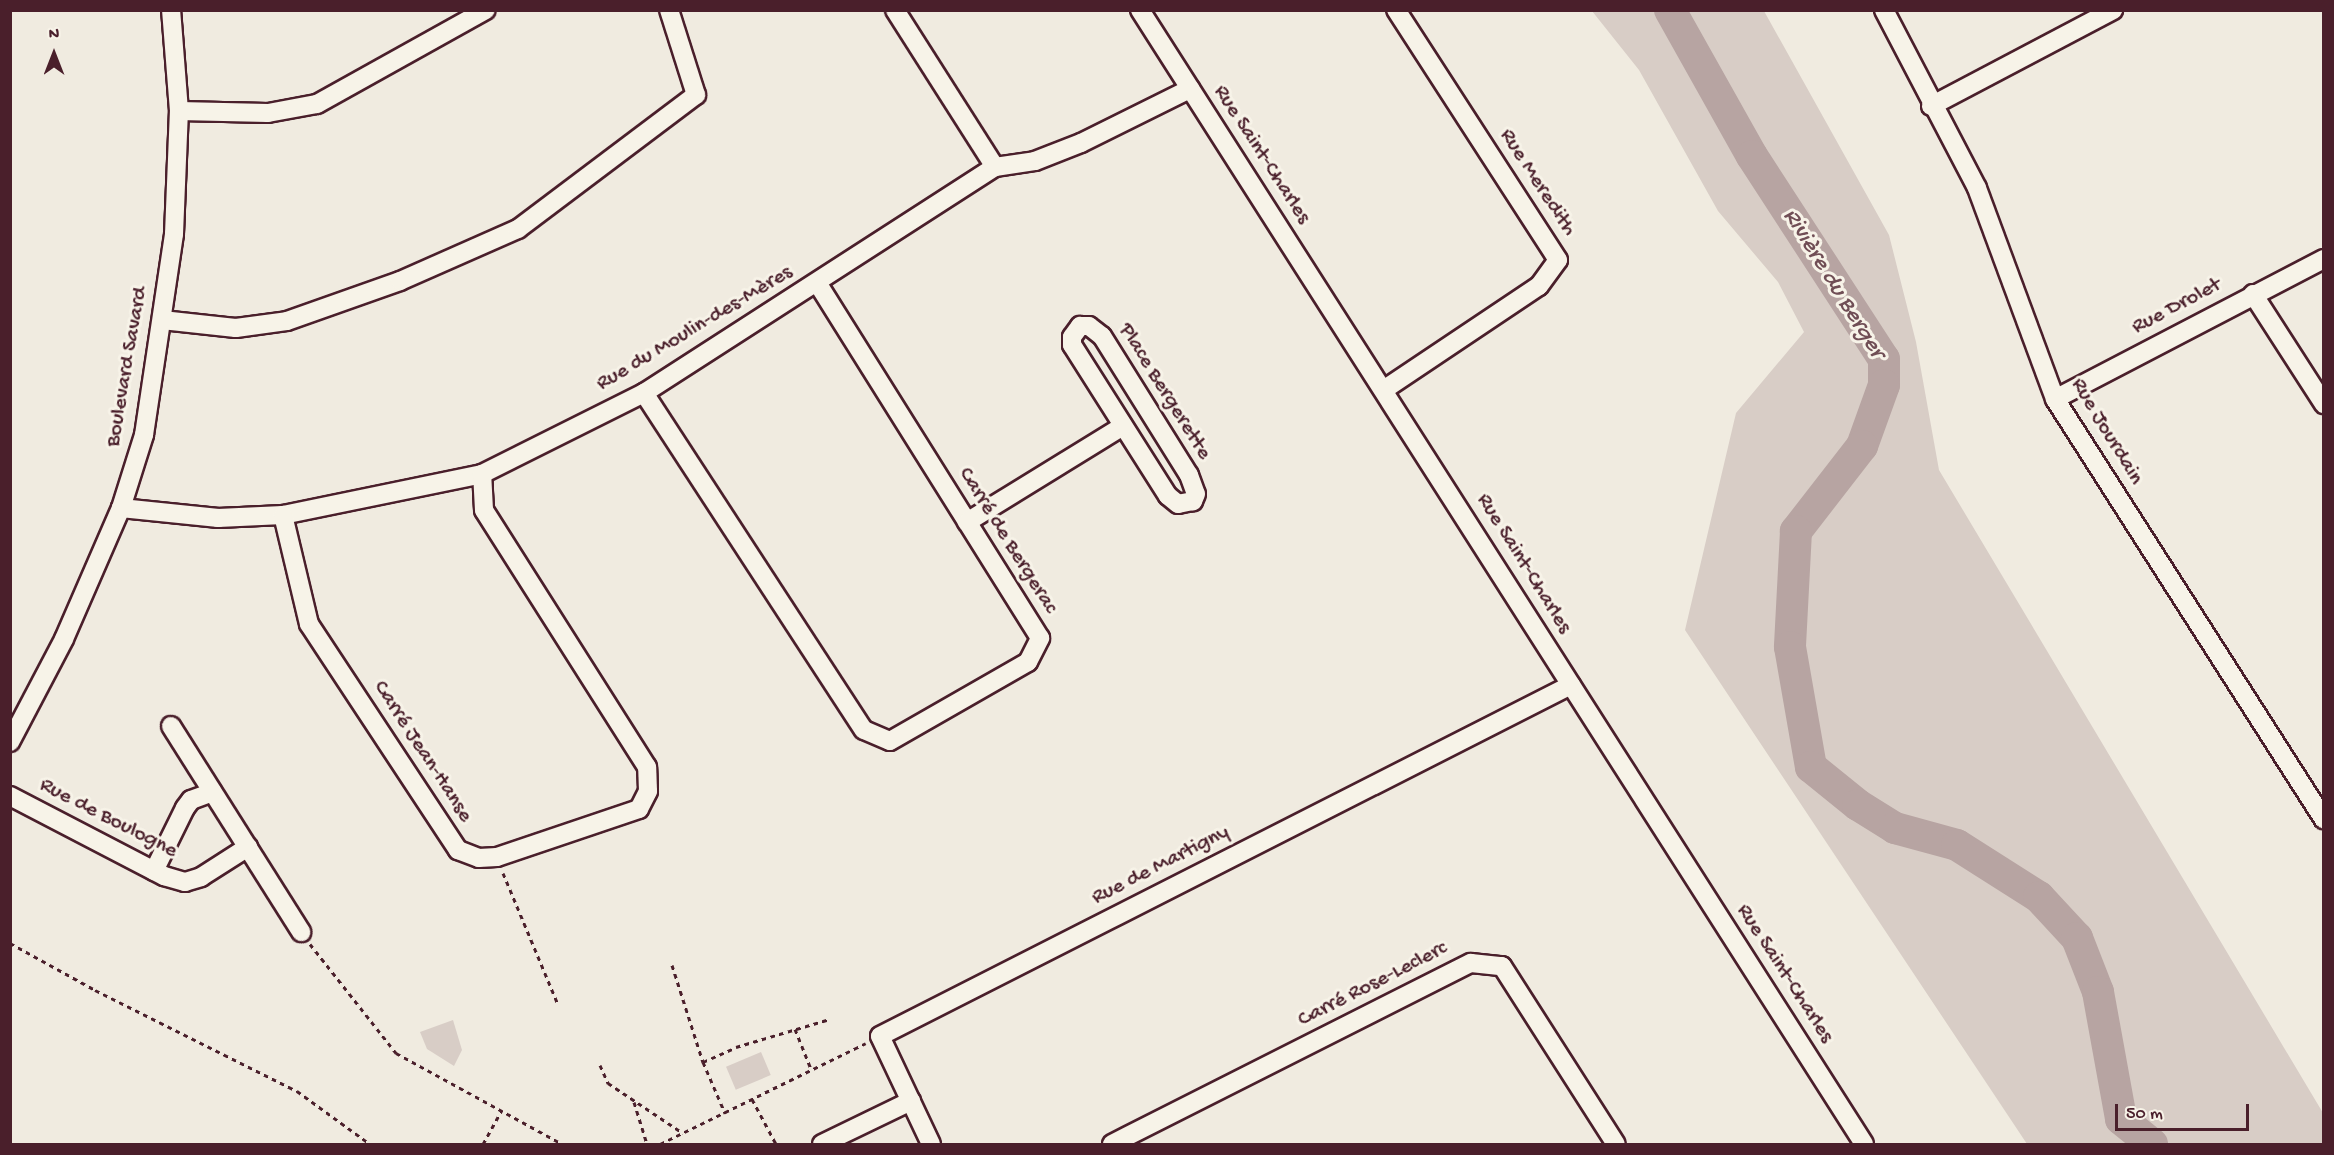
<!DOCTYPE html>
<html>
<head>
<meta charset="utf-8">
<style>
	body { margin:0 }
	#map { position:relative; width:2334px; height:1155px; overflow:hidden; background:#f0ebe0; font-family:"Gochi Hand",sans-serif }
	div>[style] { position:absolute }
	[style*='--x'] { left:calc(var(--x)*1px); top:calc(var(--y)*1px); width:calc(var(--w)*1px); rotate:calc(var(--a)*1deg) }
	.green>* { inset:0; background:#d8cdc6; transform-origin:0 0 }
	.river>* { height:32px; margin:-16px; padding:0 16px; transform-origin:16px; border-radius:16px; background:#b7a4a2 }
	.path>* { height:3px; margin-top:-1.5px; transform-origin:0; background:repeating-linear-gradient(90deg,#4a1f2b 0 4.5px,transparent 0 9px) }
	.roads { filter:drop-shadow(2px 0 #4a1f2b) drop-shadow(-2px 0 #4a1f2b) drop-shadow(0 2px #4a1f2b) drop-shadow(0 -2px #4a1f2b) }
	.minor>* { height:18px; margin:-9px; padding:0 9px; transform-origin:9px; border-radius:9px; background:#f7f3e8 }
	span { translate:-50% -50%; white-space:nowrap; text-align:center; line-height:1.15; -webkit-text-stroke:6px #f7f3e8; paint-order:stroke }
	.street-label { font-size:22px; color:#4a1f2b }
	.water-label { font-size:24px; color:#704e55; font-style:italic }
	.frame { position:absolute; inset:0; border:12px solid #4a1f2b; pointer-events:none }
	.north { position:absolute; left:24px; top:24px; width:60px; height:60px; -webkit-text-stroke:4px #f7f3e8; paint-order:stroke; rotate:0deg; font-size:16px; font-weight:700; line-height:24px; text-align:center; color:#4a1f2b }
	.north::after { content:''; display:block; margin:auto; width:21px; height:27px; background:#4a1f2b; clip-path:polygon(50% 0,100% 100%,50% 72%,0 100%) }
	.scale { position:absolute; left:2115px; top:1104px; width:134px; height:27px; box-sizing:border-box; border:3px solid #4a1f2b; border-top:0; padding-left:8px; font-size:18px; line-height:21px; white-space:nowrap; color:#4a1f2b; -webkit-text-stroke:4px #f7f3e8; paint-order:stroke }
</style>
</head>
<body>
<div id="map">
	<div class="green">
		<i style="clip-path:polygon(1592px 11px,1764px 11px,1889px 235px,1916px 342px,1939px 470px,2323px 1113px,2323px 1144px,2027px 1144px,1685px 630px,1736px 413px,1804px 332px,1778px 282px,1718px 211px,1639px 70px)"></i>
		<i style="clip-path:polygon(453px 1020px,462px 1050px,454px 1066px,427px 1049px,420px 1032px)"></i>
		<i style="left:761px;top:1052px;width:25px;height:38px;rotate:67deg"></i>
	</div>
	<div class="river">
		<i style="--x:1670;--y:10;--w:167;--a:60.7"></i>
		<i style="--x:1752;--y:156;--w:242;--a:57"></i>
		<i style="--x:1884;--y:359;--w:26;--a:90"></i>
		<i style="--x:1884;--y:385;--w:65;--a:109.8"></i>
		<i style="--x:1862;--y:446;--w:108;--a:127.8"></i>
		<i style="--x:1796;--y:531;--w:116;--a:93"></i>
		<i style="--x:1790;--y:647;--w:122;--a:80.1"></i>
		<i style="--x:1811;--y:767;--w:60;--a:39"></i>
		<i style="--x:1858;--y:805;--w:44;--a:31.9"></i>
		<i style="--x:1895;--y:828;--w:64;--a:15.3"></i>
		<i style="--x:1957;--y:845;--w:97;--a:32.4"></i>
		<i style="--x:2039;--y:897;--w:56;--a:47.2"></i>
		<i style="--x:2077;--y:938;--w:58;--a:68.7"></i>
		<i style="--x:2098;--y:992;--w:129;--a:79.7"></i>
		<i style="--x:2121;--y:1119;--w:40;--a:39"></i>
	</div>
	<div class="path">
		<i style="--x:503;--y:873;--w:140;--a:67.3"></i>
		<i style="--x:10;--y:943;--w:97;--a:28.9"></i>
		<i style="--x:95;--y:990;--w:226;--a:26.6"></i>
		<i style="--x:297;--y:1091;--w:90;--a:36"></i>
		<i style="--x:310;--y:944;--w:139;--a:51.7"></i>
		<i style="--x:396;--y:1053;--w:189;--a:28.7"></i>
		<i style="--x:672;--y:965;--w:102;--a:72.3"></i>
		<i style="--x:703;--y:1062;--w:56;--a:66.7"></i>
		<i style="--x:795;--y:1029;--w:43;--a:68.2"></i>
		<i style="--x:703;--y:1062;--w:36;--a:-24"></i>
		<i style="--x:736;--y:1047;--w:98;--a:-16.6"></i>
		<i style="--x:600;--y:1065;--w:20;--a:66"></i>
		<i style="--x:608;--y:1083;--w:90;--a:33.7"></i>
		<i style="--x:752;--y:1099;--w:51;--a:61.9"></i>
		<i style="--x:634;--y:1102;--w:44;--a:72.8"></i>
		<i style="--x:483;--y:1144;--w:38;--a:-61"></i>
		<i style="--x:660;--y:1144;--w:229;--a:-26.1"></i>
	</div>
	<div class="roads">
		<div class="minor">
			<i style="--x:895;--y:10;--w:186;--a:57.5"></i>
			<i style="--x:1140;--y:10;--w:1345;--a:57.44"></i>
			<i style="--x:1884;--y:10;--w:201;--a:62.4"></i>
			<i style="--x:1977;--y:188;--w:225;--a:69.7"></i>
			<i style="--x:2055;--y:399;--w:499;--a:57.4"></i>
			<i style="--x:1931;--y:106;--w:206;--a:-27.8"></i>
			<i style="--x:179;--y:111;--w:89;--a:1.3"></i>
			<i style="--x:268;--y:113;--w:50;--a:-10.4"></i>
			<i style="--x:317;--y:104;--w:193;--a:-29.1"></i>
			<i style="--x:2253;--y:294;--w:131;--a:57.2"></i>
			<i style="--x:162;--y:320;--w:74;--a:6.2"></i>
			<i style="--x:236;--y:328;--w:51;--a:-7.8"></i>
			<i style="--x:287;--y:321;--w:120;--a:-19.5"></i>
			<i style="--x:400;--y:281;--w:129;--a:-23.8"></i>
			<i style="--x:518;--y:229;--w:223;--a:-37"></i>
			<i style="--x:696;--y:95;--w:89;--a:-107.6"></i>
			<i style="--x:1080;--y:326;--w:9;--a:0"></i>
			<i style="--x:1089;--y:326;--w:16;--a:38"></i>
			<i style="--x:1102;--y:336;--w:164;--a:58"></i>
			<i style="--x:1189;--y:475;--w:20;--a:70"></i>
			<i style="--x:1196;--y:494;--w:8;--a:113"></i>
			<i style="--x:1193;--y:501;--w:15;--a:169"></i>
			<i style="--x:1178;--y:504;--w:13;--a:-141"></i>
			<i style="--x:1168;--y:496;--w:179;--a:-122.4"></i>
			<i style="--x:1072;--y:345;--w:8;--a:-90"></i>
			<i style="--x:1072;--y:337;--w:14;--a:-54"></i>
			<i style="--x:1385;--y:389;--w:185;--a:-33.8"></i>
			<i style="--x:1539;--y:286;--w:32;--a:-54"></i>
			<i style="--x:1558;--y:260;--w:298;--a:-122.9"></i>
			<i style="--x:644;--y:393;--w:402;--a:56.9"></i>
			<i style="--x:864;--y:730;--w:28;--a:23"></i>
			<i style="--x:890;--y:741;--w:159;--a:-29.8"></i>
			<i style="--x:1028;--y:662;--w:27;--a:-63"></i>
			<i style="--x:1040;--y:638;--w:419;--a:-122.1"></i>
			<i style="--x:2055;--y:399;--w:303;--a:-27.5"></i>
			<i style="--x:121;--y:508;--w:98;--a:5.9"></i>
			<i style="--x:218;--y:518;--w:65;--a:-2.6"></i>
			<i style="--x:283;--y:515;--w:203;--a:-11.6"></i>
			<i style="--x:482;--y:474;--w:181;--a:-26.6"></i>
			<i style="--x:644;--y:393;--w:417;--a:-32.8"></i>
			<i style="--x:995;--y:167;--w:40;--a:-8.5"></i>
			<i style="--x:1035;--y:161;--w:49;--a:-21.4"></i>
			<i style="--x:1081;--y:143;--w:122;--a:-26.4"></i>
			<i style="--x:283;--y:515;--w:112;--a:76.6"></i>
			<i style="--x:309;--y:624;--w:271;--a:56.6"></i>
			<i style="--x:458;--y:850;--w:22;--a:21"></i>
			<i style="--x:479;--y:858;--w:18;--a:-3"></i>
			<i style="--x:497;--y:857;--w:150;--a:-18.7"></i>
			<i style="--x:639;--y:809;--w:20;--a:-63"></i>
			<i style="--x:648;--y:791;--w:24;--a:-92"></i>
			<i style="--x:647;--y:767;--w:304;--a:-122.4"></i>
			<i style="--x:484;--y:510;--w:36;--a:-93"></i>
			<i style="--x:967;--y:522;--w:183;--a:-31.6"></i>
			<i style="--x:171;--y:726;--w:244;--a:57.7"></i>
			<i style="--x:10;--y:742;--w:116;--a:-62.3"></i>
			<i style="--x:64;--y:639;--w:143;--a:-66.5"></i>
			<i style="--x:121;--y:508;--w:77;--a:-72.5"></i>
			<i style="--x:144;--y:435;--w:203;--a:-81.5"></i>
			<i style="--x:174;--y:234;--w:123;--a:-87.7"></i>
			<i style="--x:179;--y:111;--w:101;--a:-94.5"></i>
			<i style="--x:10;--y:796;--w:174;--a:27.5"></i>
			<i style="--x:164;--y:876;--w:22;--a:16"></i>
			<i style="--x:185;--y:882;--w:17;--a:-17"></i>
			<i style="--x:201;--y:877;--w:56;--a:-32.6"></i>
			<i style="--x:154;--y:871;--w:70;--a:-63.8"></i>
			<i style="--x:185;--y:808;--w:10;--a:-53"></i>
			<i style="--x:191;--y:800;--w:23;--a:-20"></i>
			<i style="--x:822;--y:1144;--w:99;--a:-25.8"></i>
			<i style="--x:931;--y:1144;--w:119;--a:-115.3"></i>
			<i style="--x:880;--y:1036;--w:775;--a:-26.93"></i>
			<i style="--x:1112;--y:1144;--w:402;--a:-26.8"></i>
			<i style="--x:1471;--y:963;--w:31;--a:6"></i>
			<i style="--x:1502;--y:966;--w:211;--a:57.4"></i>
		</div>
	</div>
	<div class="street-label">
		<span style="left:1261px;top:155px;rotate:57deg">Rue Saint-Charles</span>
		<span style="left:1537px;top:183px;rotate:57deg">Rue Meredith</span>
		<span style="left:2177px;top:307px;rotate:-28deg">Rue Drolet</span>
		<span style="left:695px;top:329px;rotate:-31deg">Rue du Moulin-des-Mères</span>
		<span style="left:128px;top:367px;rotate:-80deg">Boulevard Savard</span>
		<span style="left:1164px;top:392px;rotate:58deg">Place Bergerette</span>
		<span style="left:2106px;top:432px;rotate:59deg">Rue Jourdain</span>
		<span style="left:1007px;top:541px;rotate:58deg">Carré de Bergerac</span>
		<span style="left:1523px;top:564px;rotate:58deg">Rue Saint-Charles</span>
		<span style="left:422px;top:752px;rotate:57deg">Carré Jean-Hanse</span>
		<span style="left:108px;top:819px;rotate:27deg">Rue de Boulogne</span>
		<span style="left:1161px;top:866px;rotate:-27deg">Rue de Martigny</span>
		<span style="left:1784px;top:974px;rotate:57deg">Rue Saint-Charles</span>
		<span style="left:1373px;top:985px;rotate:-27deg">Carré Rose-Leclerc</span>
	</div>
	<div class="water-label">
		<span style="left:1833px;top:284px;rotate:58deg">Rivière du Berger</span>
	</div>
	<div class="frame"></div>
	<div class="north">N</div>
	<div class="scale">50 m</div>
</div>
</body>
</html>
